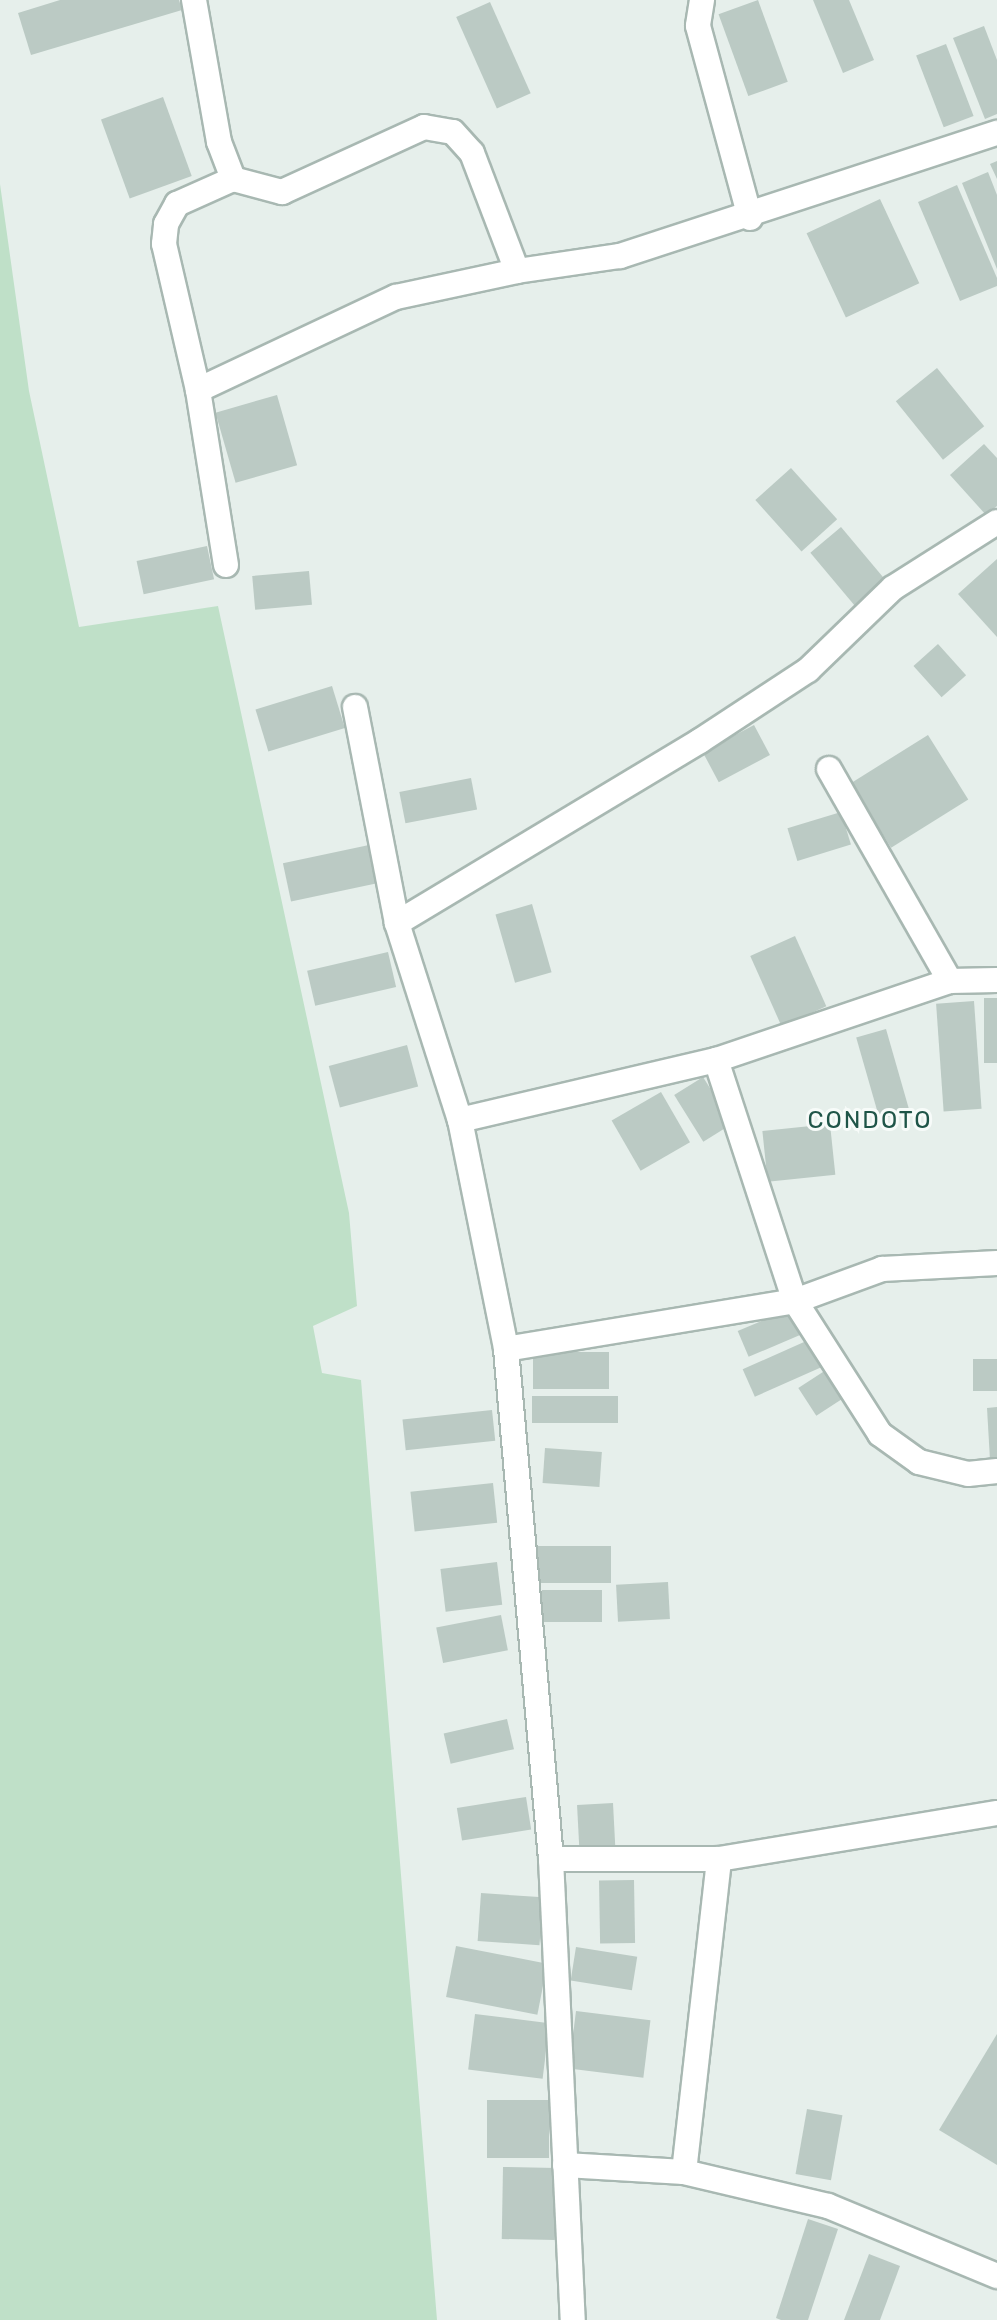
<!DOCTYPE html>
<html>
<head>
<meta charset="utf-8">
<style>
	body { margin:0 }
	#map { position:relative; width:997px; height:2320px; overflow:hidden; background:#e6efeb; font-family:Rubik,sans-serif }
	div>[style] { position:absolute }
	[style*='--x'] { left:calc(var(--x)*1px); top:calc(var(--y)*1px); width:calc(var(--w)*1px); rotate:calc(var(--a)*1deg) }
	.green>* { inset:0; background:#bfe0c8 }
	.building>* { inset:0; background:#bbcac4; transform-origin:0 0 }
	.roads { filter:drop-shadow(2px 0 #a8b8b2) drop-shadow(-2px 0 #a8b8b2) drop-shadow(0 2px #a8b8b2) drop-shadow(0 -2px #a8b8b2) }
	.street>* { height:24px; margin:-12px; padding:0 12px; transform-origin:12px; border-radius:12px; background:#fff }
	span { translate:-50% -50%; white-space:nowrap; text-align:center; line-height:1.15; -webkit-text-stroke:6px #f7fbf9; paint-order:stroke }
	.neighbourhood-label { font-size:24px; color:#1f5548; letter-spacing:2px }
</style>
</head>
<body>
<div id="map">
	<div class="green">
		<i style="clip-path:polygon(0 184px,29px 391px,79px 627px,218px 606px,349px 1213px,357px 1306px,313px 1326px,322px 1373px,361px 1380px,437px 2320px,0 2320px)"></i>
	</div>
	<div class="building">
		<i style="clip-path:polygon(60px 0,179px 0,182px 10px,31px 55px,18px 13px)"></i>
		<i style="left:758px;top:0;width:87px;height:42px;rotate:70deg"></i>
		<i style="clip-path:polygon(813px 0,849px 0,874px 60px,843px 73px)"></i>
		<i style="left:490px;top:2px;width:100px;height:37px;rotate:66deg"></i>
		<i style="clip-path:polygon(984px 26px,997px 60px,997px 114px,985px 119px,953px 38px)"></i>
		<i style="left:946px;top:44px;width:77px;height:32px;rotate:69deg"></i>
		<i style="left:163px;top:97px;width:84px;height:66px;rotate:70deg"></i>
		<i style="clip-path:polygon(997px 161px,997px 179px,990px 164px)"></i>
		<i style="clip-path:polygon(988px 172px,997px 195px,997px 269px,962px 183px)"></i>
		<i style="clip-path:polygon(957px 185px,997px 278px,997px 286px,960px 301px,918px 202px)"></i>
		<i style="left:880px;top:199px;width:93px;height:81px;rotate:65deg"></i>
		<i style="left:937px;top:368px;width:75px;height:53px;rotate:51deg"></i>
		<i style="left:277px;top:395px;width:73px;height:64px;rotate:74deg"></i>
		<i style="clip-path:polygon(984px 444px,997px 458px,997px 506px,986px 515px,950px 475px)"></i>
		<i style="left:791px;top:468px;width:69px;height:48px;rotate:48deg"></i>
		<i style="left:841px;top:527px;width:77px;height:40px;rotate:50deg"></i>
		<i style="left:207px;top:546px;width:34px;height:72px;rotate:78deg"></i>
		<i style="clip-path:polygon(997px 559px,997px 637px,958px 594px)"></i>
		<i style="left:309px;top:571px;width:34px;height:57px;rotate:85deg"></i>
		<i style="left:938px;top:644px;width:42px;height:33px;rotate:48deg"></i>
		<i style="left:332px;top:686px;width:44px;height:80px;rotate:73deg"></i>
		<i style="left:754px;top:725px;width:34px;height:58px;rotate:62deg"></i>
		<i style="left:928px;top:735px;width:76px;height:91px;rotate:58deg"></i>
		<i style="left:471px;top:778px;width:32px;height:73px;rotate:79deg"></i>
		<i style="left:841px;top:812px;width:34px;height:56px;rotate:73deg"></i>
		<i style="left:369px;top:845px;width:39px;height:88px;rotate:78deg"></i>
		<i style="left:532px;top:904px;width:71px;height:38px;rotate:74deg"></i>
		<i style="left:795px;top:936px;width:77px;height:49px;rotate:66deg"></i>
		<i style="left:388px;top:952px;width:36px;height:83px;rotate:77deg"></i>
		<i style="left:984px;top:998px;width:13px;height:65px"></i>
		<i style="left:974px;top:1001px;width:108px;height:38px;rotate:86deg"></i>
		<i style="left:886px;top:1029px;width:85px;height:31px;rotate:74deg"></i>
		<i style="left:407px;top:1045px;width:43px;height:81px;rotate:75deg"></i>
		<i style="left:703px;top:1077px;width:55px;height:34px;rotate:58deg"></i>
		<i style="left:661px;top:1092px;width:58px;height:57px;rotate:60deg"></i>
		<i style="left:830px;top:1124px;width:51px;height:68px;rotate:84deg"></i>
		<i style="left:792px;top:1308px;width:28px;height:59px;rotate:67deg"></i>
		<i style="left:813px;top:1338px;width:30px;height:77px;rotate:66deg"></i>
		<i style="left:533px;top:1352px;width:76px;height:37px"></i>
		<i style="left:997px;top:1359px;width:32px;height:24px;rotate:90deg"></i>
		<i style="left:826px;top:1370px;width:33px;height:33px;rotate:57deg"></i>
		<i style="left:532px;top:1396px;width:86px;height:27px"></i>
		<i style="clip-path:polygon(997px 1407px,997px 1460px,990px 1460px,987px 1408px)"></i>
		<i style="left:492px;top:1410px;width:31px;height:90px;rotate:84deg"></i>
		<i style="left:545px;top:1448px;width:57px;height:35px;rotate:4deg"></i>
		<i style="left:493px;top:1483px;width:40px;height:83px;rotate:84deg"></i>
		<i style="left:611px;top:1546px;width:37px;height:79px;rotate:90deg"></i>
		<i style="left:497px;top:1562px;width:43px;height:57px;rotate:83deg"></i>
		<i style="left:668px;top:1582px;width:37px;height:52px;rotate:87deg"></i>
		<i style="left:542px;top:1590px;width:60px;height:32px"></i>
		<i style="left:501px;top:1615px;width:36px;height:66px;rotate:79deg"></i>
		<i style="left:507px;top:1719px;width:31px;height:65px;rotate:77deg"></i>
		<i style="left:526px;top:1797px;width:33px;height:70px;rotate:81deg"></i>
		<i style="left:613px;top:1803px;width:42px;height:36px;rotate:87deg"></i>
		<i style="left:634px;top:1880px;width:63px;height:35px;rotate:89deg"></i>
		<i style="left:481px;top:1893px;width:62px;height:48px;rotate:4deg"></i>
		<i style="left:456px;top:1946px;width:93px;height:52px;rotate:11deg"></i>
		<i style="left:576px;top:1947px;width:62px;height:34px;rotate:9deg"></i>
		<i style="left:576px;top:2011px;width:75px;height:58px;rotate:7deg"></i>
		<i style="left:475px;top:2014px;width:75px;height:56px;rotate:7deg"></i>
		<i style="clip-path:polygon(997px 2034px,997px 2165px,939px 2130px)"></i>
		<i style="left:487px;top:2100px;width:62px;height:58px"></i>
		<i style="left:807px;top:2109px;width:36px;height:66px;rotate:10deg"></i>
		<i style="left:503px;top:2167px;width:53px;height:72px;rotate:1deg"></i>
		<i style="clip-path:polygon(808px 2219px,838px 2229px,808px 2320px,781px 2320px,776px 2318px)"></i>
		<i style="clip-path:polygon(869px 2254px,900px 2266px,880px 2320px,844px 2320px)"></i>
	</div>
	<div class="roads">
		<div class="street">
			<i style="--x:194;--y:0;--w:144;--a:80"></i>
			<i style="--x:219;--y:142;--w:40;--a:69"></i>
			<i style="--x:702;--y:0;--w:26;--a:99"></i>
			<i style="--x:698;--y:26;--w:199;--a:74.8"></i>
			<i style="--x:198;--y:390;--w:219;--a:-25.2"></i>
			<i style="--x:396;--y:297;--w:124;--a:-12.1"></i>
			<i style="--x:517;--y:271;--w:104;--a:-8.3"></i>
			<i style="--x:620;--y:256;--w:397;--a:-18.1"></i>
			<i style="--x:226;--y:565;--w:177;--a:-99.1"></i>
			<i style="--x:198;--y:390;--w:150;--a:-103.1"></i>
			<i style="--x:164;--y:244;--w:20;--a:-84"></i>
			<i style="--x:166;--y:224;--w:23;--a:-61"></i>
			<i style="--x:177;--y:204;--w:61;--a:-24.1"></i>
			<i style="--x:233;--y:179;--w:51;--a:14.9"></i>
			<i style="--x:282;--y:192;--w:156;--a:-24.6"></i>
			<i style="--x:424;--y:127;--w:29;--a:10"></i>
			<i style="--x:453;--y:132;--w:28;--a:48"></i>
			<i style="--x:472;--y:153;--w:126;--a:69.1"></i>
			<i style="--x:355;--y:707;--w:220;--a:79"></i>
			<i style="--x:397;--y:923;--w:207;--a:72.3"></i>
			<i style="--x:460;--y:1120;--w:234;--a:78.6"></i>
			<i style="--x:506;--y:1349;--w:512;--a:84.96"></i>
			<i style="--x:551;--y:1859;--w:462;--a:87.3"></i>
			<i style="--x:829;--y:769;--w:244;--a:60.3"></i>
			<i style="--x:397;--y:923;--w:353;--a:-31"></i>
			<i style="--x:700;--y:741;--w:129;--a:-33.3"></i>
			<i style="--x:808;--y:670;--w:118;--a:-44"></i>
			<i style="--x:893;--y:588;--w:123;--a:-32.4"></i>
			<i style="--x:716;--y:1060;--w:254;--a:71.9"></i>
			<i style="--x:795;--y:1301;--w:158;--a:57.4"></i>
			<i style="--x:880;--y:1434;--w:48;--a:35.7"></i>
			<i style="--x:919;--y:1462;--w:50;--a:13.8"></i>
			<i style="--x:968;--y:1474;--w:29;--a:-6"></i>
			<i style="--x:460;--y:1120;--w:263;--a:-13.2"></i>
			<i style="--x:716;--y:1060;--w:247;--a:-18.7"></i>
			<i style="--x:950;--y:981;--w:47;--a:-1.2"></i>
			<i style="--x:506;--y:1349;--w:293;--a:-9.4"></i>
			<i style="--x:795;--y:1301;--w:93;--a:-20.2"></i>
			<i style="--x:882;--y:1269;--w:115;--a:-3"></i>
			<i style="--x:551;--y:1859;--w:168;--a:0"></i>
			<i style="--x:719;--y:1859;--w:282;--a:-9.4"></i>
			<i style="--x:565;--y:2165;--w:119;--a:3.4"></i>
			<i style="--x:684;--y:2172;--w:148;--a:13.3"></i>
			<i style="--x:828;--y:2206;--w:183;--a:22.5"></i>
			<i style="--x:684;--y:2172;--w:315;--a:-83.6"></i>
		</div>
	</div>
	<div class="neighbourhood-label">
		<span style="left:870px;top:1121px">CONDOTO</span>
	</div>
</div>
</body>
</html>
